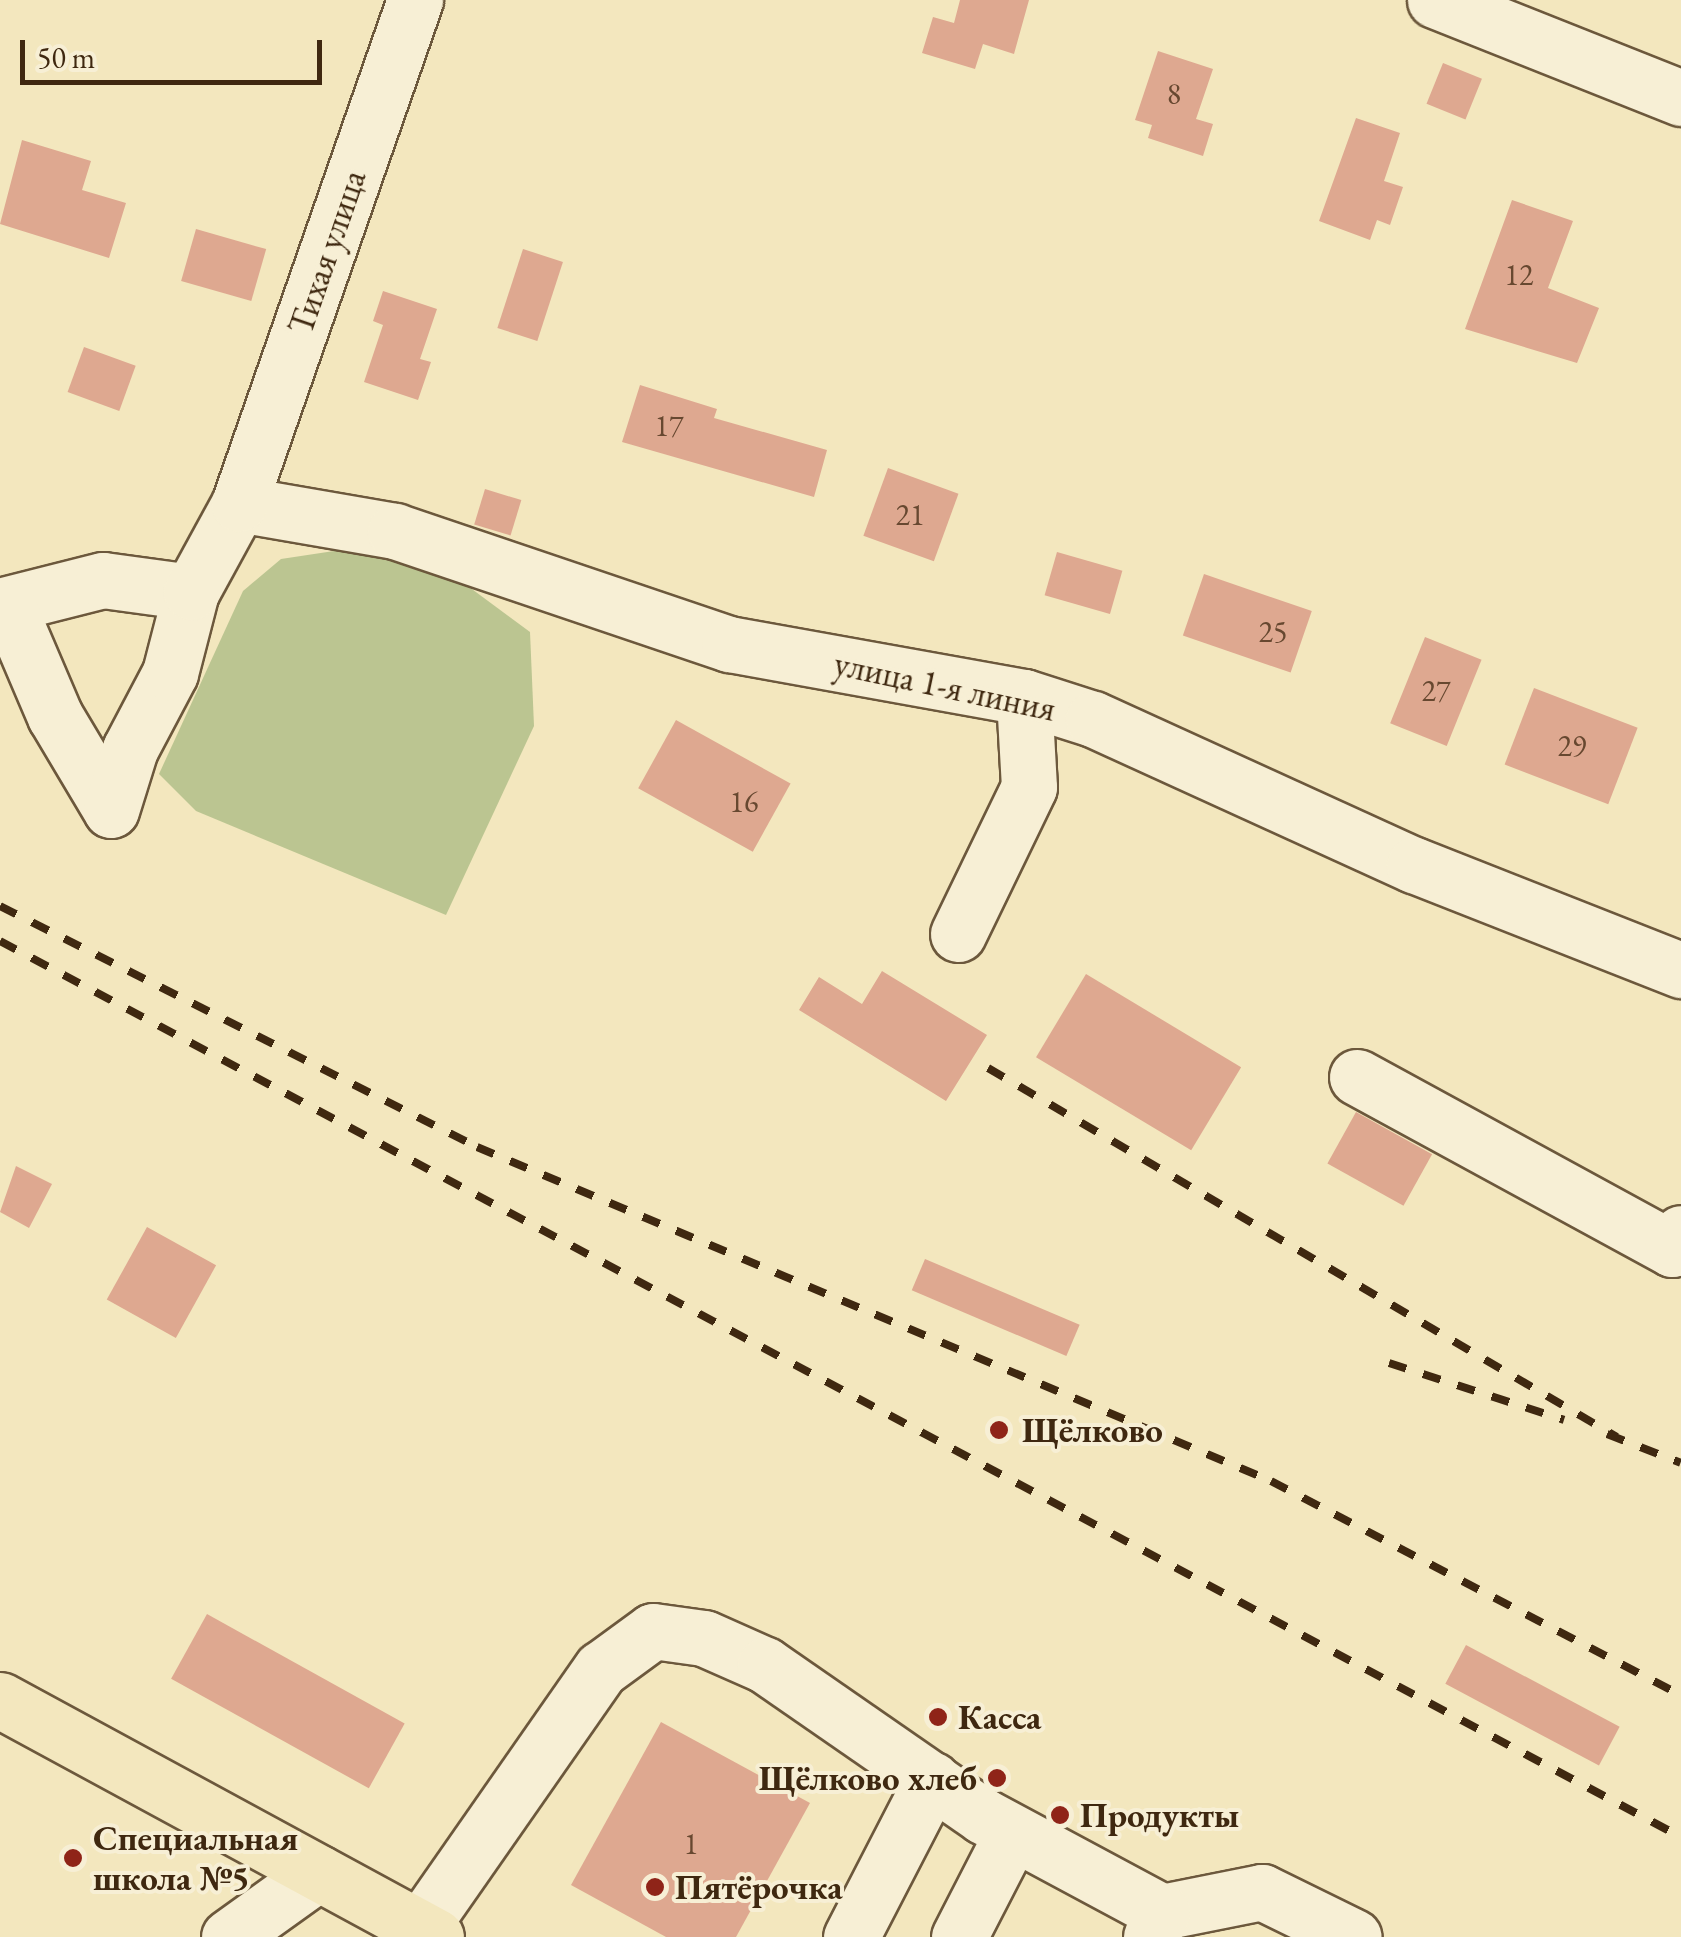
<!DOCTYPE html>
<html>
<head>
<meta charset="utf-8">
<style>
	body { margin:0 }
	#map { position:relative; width:1681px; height:1937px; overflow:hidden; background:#f3e7be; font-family:"EB Garamond",serif }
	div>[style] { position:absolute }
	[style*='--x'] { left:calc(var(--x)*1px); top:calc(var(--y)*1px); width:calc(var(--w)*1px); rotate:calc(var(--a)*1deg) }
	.green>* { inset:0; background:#bbc591 }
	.building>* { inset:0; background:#dea890; transform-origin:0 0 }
	.roads { filter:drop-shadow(2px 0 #6c583c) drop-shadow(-2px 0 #6c583c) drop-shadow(0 2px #6c583c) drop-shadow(0 -2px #6c583c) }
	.minor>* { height:55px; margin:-27.5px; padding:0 27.5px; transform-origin:27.5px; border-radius:27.5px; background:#f7efd5 }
	.major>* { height:55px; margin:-27.5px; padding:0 27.5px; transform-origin:27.5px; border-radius:27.5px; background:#f3e7be }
	.rail>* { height:8px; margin-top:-4px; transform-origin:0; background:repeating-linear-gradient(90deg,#3f2810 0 18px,transparent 0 36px) }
	.dots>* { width:28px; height:28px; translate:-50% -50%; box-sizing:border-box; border:5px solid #f7efd5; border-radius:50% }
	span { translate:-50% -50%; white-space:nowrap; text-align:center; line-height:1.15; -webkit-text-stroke:8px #f7efd5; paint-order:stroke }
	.number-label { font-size:30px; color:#674830 }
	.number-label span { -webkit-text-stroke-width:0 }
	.street-label { font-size:35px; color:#3f2810 }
	.poi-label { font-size:35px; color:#3f2810; font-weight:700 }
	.left { translate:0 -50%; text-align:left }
	.right { translate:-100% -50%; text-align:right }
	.scale { position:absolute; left:20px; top:40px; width:302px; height:45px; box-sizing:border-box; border:5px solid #3f2810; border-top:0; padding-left:12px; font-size:30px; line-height:35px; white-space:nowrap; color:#3f2810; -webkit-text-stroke:8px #f7efd5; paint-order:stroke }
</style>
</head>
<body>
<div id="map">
	<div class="green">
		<i style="clip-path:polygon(367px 546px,461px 581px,530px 632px,534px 726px,446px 915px,196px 811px,159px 774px,243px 591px,281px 559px)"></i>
	</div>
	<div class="building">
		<i style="clip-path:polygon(960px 0,1029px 0,1014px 54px,983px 44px,975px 69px,922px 53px,933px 17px,954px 23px)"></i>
		<i style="clip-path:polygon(1158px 51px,1213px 69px,1196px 119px,1213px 124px,1203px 156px,1148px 138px,1152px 125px,1135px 120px)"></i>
		<i style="left:1443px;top:63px;width:42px;height:44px;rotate:22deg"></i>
		<i style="clip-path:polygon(1356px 118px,1400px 133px,1384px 181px,1403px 187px,1390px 225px,1377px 220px,1370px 240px,1319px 221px)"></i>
		<i style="clip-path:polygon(22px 140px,91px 161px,82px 190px,126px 203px,109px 258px,0 224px)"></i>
		<i style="clip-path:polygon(1512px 200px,1573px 221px,1548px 288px,1599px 308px,1577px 363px,1465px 329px)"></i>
		<i style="left:196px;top:229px;width:73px;height:54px;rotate:16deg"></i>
		<i style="left:523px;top:249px;width:42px;height:83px;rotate:18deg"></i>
		<i style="clip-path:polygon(383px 291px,437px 309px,420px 359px,431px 362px,418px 400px,364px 382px,383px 325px,373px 321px)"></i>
		<i style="left:84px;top:347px;width:55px;height:48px;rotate:20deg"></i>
		<i style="clip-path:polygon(640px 385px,717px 409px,714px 418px,827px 450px,814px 497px,622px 442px)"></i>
		<i style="left:888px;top:468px;width:75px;height:72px;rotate:20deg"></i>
		<i style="left:485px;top:489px;width:38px;height:37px;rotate:17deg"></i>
		<i style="left:1057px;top:552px;width:68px;height:45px;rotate:16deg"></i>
		<i style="left:1204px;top:574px;width:114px;height:65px;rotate:19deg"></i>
		<i style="left:1425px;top:637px;width:61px;height:93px;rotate:22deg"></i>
		<i style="left:1534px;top:688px;width:111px;height:82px;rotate:21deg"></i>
		<i style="left:676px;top:720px;width:131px;height:78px;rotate:29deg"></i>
		<i style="clip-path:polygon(882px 971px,987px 1035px,946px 1101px,799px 1010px,819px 977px,862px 1004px)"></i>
		<i style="left:1086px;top:974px;width:181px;height:97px;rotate:31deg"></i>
		<i style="left:1356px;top:1112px;width:87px;height:59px;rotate:29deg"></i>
		<i style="clip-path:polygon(16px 1166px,52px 1184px,29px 1228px,0 1212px)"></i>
		<i style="left:147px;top:1227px;width:79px;height:83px;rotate:29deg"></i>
		<i style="left:925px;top:1259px;width:168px;height:34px;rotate:23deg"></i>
		<i style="left:207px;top:1614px;width:226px;height:74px;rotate:29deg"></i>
		<i style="left:1466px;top:1645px;width:174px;height:44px;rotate:28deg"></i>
		<i style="clip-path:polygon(661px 1722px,810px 1803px,736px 1937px,666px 1937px,571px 1885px)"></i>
	</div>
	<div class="roads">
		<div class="minor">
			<i style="--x:1435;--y:0;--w:265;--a:21.7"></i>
			<i style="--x:239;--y:504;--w:158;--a:9.8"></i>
			<i style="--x:395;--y:531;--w:353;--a:18.7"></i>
			<i style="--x:729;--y:644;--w:300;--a:10.2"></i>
			<i style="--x:1024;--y:697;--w:72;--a:17.7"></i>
			<i style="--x:1093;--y:719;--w:353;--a:24.5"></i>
			<i style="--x:1414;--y:865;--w:287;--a:21.5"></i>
			<i style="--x:0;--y:606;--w:106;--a:-14.2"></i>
			<i style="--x:103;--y:580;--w:89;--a:7.8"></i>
			<i style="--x:8;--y:606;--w:120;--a:66.9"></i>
			<i style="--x:55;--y:716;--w:109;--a:59.2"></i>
			<i style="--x:111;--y:810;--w:64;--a:-72.7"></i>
			<i style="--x:130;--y:749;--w:86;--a:-62.2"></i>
			<i style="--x:170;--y:673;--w:84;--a:-75.5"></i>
			<i style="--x:191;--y:592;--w:100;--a:-61.4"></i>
			<i style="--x:239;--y:504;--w:534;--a:-70.75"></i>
			<i style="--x:958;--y:934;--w:163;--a:-64.2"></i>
			<i style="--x:1029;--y:787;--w:90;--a:-93.2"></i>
			<i style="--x:1357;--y:1077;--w:359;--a:28.6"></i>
			<i style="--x:1672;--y:1249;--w:18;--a:-61"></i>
			<i style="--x:1162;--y:1912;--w:102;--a:-11.3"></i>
			<i style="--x:1262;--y:1892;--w:102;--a:26.1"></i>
			<i style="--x:420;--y:1928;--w:316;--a:-55.1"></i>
			<i style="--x:601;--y:1669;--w:64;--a:-36.2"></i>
			<i style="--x:653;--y:1631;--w:51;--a:7.8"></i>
			<i style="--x:704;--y:1638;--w:67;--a:23.9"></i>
			<i style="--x:765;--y:1665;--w:265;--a:34.7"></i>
			<i style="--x:983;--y:1816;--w:203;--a:28.2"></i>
			<i style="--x:1162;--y:1912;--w:27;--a:114"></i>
			<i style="--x:229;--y:1937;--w:110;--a:-35.7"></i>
			<i style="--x:851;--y:1937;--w:177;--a:-62.7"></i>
			<i style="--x:959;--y:1937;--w:116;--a:-62.8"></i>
		</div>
		<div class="major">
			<i style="--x:0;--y:1700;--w:496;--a:28.5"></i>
		</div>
	</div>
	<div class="rail">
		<i style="--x:0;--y:906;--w:534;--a:26.8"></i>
		<i style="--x:477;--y:1147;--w:861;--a:22.81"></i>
		<i style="--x:1271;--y:1481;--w:462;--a:27.6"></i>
		<i style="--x:0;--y:941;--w:1905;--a:28.06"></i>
		<i style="--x:988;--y:1068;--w:729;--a:30.4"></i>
		<i style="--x:1389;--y:1363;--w:184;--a:18"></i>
		<i style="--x:1607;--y:1434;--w:79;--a:21.4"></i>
	</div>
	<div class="dots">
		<i style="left:999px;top:1430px;background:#8f2418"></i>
		<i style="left:938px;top:1717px;background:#8f2418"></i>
		<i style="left:997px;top:1778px;background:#8f2418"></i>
		<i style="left:1060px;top:1815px;background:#8f2418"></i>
		<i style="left:73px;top:1858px;background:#8f2418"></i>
		<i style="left:655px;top:1887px;background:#8f2418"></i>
	</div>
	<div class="number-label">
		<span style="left:1174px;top:94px">8</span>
		<span style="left:1519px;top:275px">12</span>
		<span style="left:669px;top:426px">17</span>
		<span style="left:910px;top:515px">21</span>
		<span style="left:1273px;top:632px">25</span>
		<span style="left:1436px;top:691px">27</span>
		<span style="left:1572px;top:746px">29</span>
		<span style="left:744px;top:802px">16</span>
		<span style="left:691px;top:1844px">1</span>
	</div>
	<div class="street-label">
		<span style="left:327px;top:252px;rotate:-71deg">Тихая улица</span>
		<span style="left:945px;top:686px;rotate:12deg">улица 1-я линия</span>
	</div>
	<div class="poi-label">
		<span class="left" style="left:1022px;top:1430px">Щёлково</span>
		<span class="left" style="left:958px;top:1717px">Касса</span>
		<span class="right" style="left:977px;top:1778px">Щёлково хлеб</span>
		<span class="left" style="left:1080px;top:1815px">Продукты</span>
		<span class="left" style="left:93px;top:1858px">Специальная<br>школа №5</span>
		<span class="left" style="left:675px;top:1887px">Пятёрочка</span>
	</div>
	<div class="scale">50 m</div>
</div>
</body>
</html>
